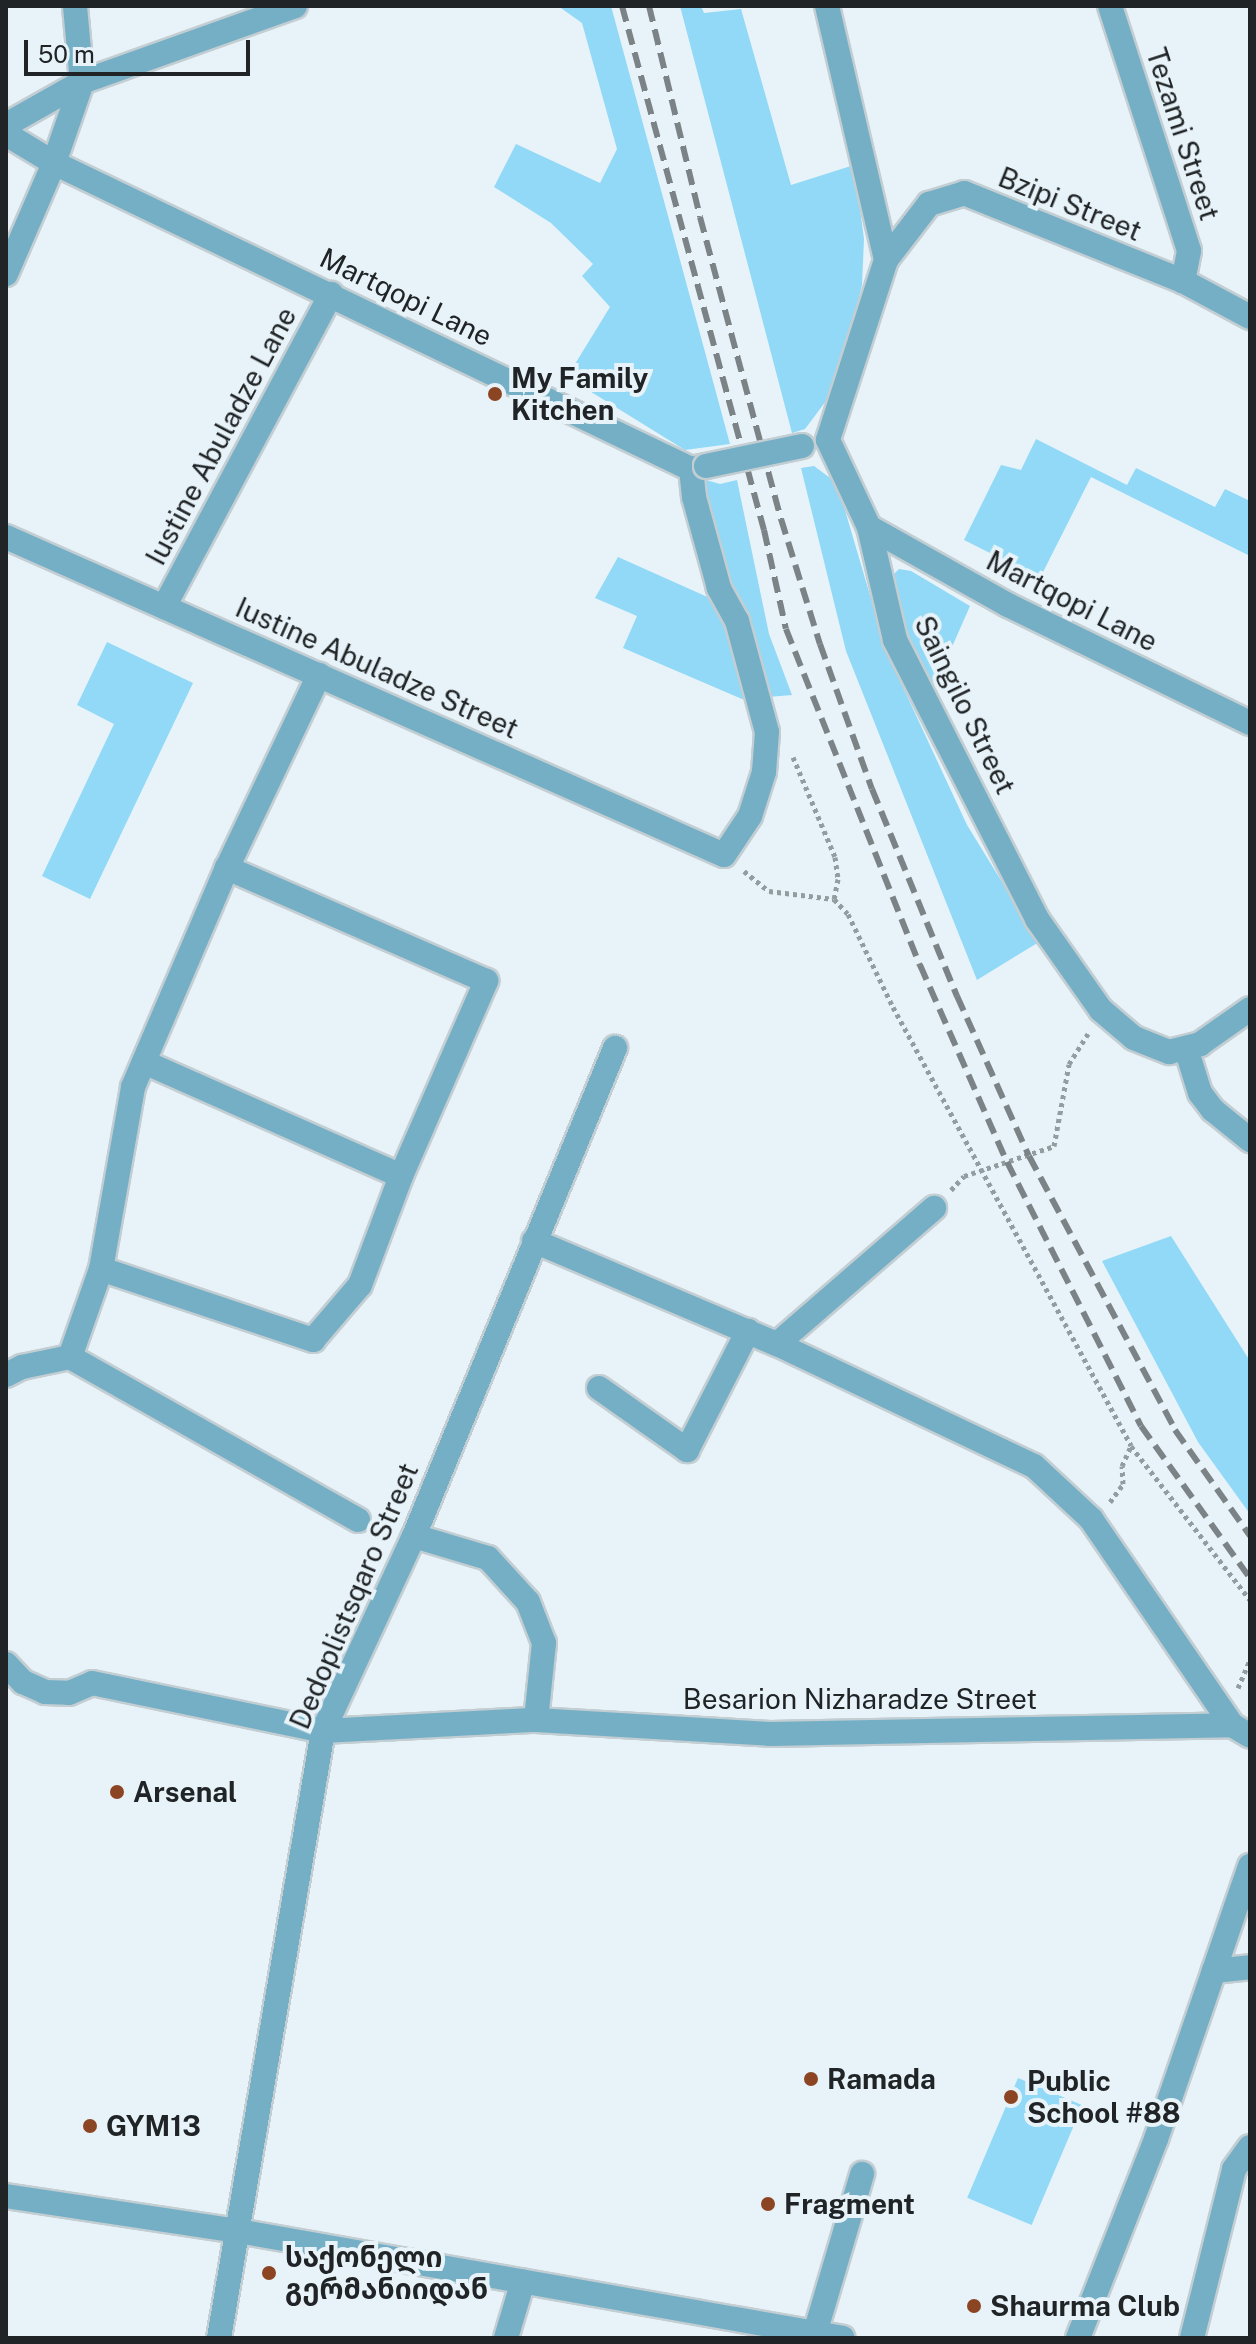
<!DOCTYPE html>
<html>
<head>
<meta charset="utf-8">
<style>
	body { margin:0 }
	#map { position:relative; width:1256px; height:2344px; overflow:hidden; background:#e7f3f9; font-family:"Public Sans","Noto Sans Georgian",sans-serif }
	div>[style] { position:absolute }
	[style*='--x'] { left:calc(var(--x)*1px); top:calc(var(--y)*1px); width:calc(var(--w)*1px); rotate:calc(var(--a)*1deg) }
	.green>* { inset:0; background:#91d9f6; transform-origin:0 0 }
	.path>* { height:5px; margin-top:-2.5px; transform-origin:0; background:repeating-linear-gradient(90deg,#939ca0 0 4px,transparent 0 8px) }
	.roads { filter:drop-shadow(2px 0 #c3ced3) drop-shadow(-2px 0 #c3ced3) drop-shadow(0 2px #c3ced3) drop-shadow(0 -2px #c3ced3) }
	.minor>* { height:24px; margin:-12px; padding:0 12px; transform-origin:12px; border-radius:12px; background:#74afc6 }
	.rail>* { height:6px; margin-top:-3px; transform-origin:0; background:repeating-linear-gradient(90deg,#7c8387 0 16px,transparent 0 24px) }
	.bridges { filter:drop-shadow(2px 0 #c3ced3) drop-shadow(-2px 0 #c3ced3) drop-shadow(0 2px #c3ced3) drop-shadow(0 -2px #c3ced3) }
	.minor-bridge>* { height:24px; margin:-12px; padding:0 12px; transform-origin:12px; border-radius:12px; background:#74afc6 }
	.dots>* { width:22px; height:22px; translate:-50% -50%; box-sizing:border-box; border:4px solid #e7f3f9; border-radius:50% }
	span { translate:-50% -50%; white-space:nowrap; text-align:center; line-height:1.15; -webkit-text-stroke:8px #e7f3f9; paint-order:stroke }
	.street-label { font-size:28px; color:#202426 }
	.poi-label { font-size:28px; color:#202426; font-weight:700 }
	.left { translate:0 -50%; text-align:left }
	.frame { position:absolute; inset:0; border:8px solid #202426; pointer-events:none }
	.scale { position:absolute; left:24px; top:40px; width:226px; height:36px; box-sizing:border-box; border:4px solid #202426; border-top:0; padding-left:10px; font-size:24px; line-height:28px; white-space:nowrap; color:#202426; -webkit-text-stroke:6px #e7f3f9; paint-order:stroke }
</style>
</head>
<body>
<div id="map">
	<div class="green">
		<i style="clip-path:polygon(558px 6px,611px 6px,730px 444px,685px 450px,567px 377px,610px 307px,582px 276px,593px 264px,551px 223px,494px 187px,516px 144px,600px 183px,617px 149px,582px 23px)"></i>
		<i style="clip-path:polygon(680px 6px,701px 6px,704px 13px,741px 9px,791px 185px,854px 165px,864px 239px,862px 285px,847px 346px,826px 401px,805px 429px,792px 433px)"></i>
		<i style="clip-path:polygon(1036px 439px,1127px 485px,1136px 468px,1215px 507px,1225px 489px,1250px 501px,1250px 556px,1091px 477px,1040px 578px,964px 540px,1001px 465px,1021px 470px)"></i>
		<i style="clip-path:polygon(814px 466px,837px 483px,887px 653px,967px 825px,1039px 942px,977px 980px,846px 651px,801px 468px)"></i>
		<i style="clip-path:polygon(692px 476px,720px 484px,737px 480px,769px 634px,792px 695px,742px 699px,623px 648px,637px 616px,595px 598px,618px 557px,712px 599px)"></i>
		<i style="clip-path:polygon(899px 569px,911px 571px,970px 606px,933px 690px,904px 627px,894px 589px,894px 574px)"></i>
		<i style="clip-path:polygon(107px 642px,193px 683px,90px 899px,42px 876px,114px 724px,77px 705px)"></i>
		<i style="clip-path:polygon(1171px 1236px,1250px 1361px,1250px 1514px,1198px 1442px,1102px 1261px)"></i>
		<i style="left:1018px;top:2078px;width:70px;height:130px;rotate:23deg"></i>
	</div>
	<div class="path">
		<i style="--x:793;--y:757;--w:108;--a:67.2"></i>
		<i style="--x:835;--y:857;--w:22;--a:82"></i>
		<i style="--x:838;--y:879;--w:20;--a:101"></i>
		<i style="--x:744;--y:871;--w:32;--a:39"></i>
		<i style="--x:769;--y:891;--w:65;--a:7"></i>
		<i style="--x:834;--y:899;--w:21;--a:47"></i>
		<i style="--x:848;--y:914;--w:103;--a:64.2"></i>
		<i style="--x:893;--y:1007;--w:499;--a:61.5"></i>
		<i style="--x:1131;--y:1446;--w:195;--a:52.3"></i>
		<i style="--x:951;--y:1190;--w:19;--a:-47"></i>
		<i style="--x:964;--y:1176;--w:95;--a:-18.4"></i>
		<i style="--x:1054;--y:1146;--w:83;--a:-79.6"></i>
		<i style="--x:1069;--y:1064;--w:36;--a:-58"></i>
		<i style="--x:1110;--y:1502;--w:22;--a:-54"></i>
		<i style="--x:1123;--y:1484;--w:18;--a:-93"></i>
		<i style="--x:1122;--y:1466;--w:22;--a:-66"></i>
		<i style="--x:1238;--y:1688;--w:30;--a:-67"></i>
	</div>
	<div class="roads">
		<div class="minor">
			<i style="--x:827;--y:6;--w:261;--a:76.9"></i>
			<i style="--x:886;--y:260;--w:189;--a:107.9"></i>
			<i style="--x:828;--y:440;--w:96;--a:64.8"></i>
			<i style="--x:869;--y:527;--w:116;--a:77"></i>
			<i style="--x:895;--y:640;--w:313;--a:63"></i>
			<i style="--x:1037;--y:919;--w:111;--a:54.9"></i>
			<i style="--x:1101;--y:1010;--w:43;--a:40.3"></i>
			<i style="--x:1134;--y:1038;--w:38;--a:22"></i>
			<i style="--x:1169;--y:1052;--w:32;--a:-14"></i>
			<i style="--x:1200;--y:1044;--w:61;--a:-35"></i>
			<i style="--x:1110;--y:6;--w:257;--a:72.1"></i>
			<i style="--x:1189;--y:251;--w:31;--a:101"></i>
			<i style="--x:6;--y:125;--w:87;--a:-29.5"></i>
			<i style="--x:82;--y:82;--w:226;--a:-19.6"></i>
			<i style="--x:6;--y:134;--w:56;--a:31.1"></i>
			<i style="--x:54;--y:163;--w:707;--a:25.66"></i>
			<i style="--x:691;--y:469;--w:15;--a:-11"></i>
			<i style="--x:886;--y:260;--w:71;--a:-52.5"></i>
			<i style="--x:929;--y:204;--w:37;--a:-17"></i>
			<i style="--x:964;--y:193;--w:236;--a:21.9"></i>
			<i style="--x:1183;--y:281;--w:76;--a:28.2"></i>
			<i style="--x:6;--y:274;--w:121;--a:-66.6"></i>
			<i style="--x:54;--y:163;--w:86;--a:-70.9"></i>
			<i style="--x:82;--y:82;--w:76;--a:-95.3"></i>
			<i style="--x:869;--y:527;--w:159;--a:29.3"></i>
			<i style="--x:1008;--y:605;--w:269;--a:26"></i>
			<i style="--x:6;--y:537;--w:785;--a:23.89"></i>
			<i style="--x:724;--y:855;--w:47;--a:-56.3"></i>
			<i style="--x:750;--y:816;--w:46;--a:-72.3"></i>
			<i style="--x:764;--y:772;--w:40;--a:-85.7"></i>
			<i style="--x:767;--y:732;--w:115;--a:-105.1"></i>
			<i style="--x:737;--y:621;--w:38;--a:-119"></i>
			<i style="--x:719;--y:588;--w:94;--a:-105.4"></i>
			<i style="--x:694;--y:497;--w:28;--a:-96"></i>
			<i style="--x:164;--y:607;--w:355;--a:-61.9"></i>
			<i style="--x:1186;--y:1048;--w:47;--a:72.7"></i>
			<i style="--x:1200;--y:1093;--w:21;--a:53"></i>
			<i style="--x:1213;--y:1110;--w:48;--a:39"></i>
			<i style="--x:144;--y:1062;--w:281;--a:23.9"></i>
			<i style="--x:534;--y:1241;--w:264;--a:23"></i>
			<i style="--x:777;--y:1344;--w:284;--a:25.4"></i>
			<i style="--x:1034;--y:1466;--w:78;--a:42.9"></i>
			<i style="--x:1091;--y:1519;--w:250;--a:55.6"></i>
			<i style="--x:101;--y:1269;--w:224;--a:18.5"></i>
			<i style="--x:313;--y:1340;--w:72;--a:-49.5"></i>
			<i style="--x:360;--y:1285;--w:116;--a:-69.4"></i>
			<i style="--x:401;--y:1176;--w:213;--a:-66.4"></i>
			<i style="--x:486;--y:981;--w:283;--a:-156.4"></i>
			<i style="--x:777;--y:1344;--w:208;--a:-40.9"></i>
			<i style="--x:70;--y:1357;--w:93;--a:-70.6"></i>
			<i style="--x:101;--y:1269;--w:185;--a:-80"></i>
			<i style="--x:133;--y:1087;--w:238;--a:-66.8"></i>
			<i style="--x:227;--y:868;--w:214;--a:-64.5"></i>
			<i style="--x:6;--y:1375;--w:18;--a:-27"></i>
			<i style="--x:22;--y:1367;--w:49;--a:-11.8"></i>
			<i style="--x:70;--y:1357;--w:331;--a:29.5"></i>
			<i style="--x:599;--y:1388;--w:108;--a:35.2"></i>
			<i style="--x:687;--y:1450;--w:134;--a:-62.9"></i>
			<i style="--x:414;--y:1536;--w:77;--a:16.6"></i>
			<i style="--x:488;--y:1558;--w:59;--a:47.7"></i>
			<i style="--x:528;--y:1602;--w:44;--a:68.7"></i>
			<i style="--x:544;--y:1643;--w:77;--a:95.9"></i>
			<i style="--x:6;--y:1664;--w:25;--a:47"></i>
			<i style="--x:23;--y:1682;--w:24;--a:24"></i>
			<i style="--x:45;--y:1692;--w:24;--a:2"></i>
			<i style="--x:69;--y:1693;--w:25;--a:-23"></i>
			<i style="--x:92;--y:1683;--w:236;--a:11.7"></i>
			<i style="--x:323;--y:1731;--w:213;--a:-3"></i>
			<i style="--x:536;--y:1720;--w:234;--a:3.4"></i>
			<i style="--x:770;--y:1734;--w:462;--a:-1.1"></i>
			<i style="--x:1232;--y:1725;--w:21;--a:31"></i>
			<i style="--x:1214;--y:1971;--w:36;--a:-6"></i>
			<i style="--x:6;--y:2196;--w:235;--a:8.6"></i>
			<i style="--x:238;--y:2231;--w:614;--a:10.03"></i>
			<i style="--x:815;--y:2333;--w:166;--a:-73.5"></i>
			<i style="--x:219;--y:2338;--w:616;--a:-80.28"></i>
			<i style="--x:323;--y:1731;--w:215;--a:-65"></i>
			<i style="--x:414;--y:1536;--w:528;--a:-67.61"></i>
			<i style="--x:506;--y:2338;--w:59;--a:-73.4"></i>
			<i style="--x:1078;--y:2338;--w:214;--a:-68.6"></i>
			<i style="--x:1156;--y:2139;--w:289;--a:-71"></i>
			<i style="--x:1192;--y:2338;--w:174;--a:-76"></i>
			<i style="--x:1234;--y:2169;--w:27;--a:-54"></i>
		</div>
	</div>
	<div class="rail">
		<i style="--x:622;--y:6;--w:543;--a:74.84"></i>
		<i style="--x:764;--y:530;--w:101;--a:77.5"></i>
		<i style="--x:786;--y:629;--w:362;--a:68.3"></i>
		<i style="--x:920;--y:965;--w:215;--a:66.2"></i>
		<i style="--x:1007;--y:1162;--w:296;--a:63.1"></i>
		<i style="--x:1141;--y:1426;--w:187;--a:54.4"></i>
		<i style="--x:649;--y:6;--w:217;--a:76.4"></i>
		<i style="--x:700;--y:217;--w:313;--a:75"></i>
		<i style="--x:781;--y:519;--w:131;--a:72.7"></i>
		<i style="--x:820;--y:644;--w:154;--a:70.3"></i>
		<i style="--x:872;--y:789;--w:224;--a:67.7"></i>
		<i style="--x:957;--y:996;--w:175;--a:65.8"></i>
		<i style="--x:1029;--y:1156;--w:310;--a:61.9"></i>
		<i style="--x:1175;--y:1430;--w:130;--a:54.7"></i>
	</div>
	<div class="bridges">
		<div class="minor-bridge">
			<i style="--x:706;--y:466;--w:98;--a:-11.8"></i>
		</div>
	</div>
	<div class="dots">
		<i style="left:495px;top:394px;background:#8c4522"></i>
		<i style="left:117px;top:1792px;background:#8c4522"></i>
		<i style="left:811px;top:2079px;background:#8c4522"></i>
		<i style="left:1011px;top:2097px;background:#8c4522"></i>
		<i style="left:90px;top:2126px;background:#8c4522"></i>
		<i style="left:768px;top:2204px;background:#8c4522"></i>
		<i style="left:269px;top:2273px;background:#8c4522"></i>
		<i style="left:974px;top:2306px;background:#8c4522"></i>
	</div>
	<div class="street-label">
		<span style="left:1183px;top:134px;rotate:72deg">Tezami Street</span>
		<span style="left:1070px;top:204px;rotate:22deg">Bzipi Street</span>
		<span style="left:406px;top:297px;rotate:26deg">Martqopi Lane</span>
		<span style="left:221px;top:436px;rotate:-62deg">Iustine Abuladze Lane</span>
		<span style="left:1072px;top:601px;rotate:27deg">Martqopi Lane</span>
		<span style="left:377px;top:668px;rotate:24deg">Iustine Abuladze Street</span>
		<span style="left:965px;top:705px;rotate:64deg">Saingilo Street</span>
		<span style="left:354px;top:1596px;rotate:-67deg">Dedoplistsqaro Street</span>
		<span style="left:860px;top:1699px">Besarion Nizharadze Street</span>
	</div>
	<div class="poi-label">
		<span class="left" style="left:511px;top:394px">My Family<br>Kitchen</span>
		<span class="left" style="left:133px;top:1792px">Arsenal</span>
		<span class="left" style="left:827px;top:2079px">Ramada</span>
		<span class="left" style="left:1027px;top:2097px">Public<br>School #88</span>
		<span class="left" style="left:106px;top:2126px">GYM13</span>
		<span class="left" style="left:784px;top:2204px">Fragment</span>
		<span class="left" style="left:285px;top:2273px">საქონელი<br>გერმანიიდან</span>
		<span class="left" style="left:990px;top:2306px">Shaurma Club</span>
	</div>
	<div class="frame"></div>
	<div class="scale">50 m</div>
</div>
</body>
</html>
